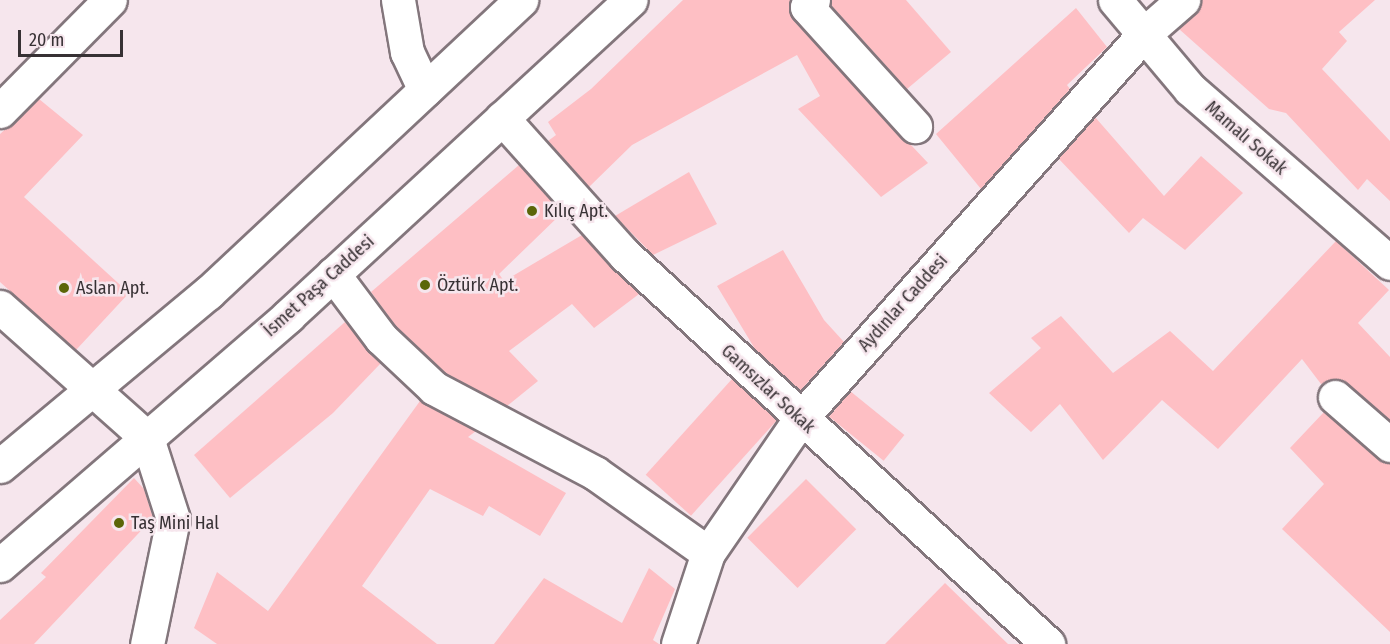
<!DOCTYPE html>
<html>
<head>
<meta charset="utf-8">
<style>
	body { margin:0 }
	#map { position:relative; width:1390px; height:644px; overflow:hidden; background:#f6e6ed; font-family:"Fira Sans Condensed",sans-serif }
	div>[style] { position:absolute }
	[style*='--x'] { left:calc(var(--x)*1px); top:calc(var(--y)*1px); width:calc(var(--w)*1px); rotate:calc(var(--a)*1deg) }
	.building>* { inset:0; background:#febfc4; transform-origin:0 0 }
	.roads { filter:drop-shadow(2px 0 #83767c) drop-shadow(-2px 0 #83767c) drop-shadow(0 2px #83767c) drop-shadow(0 -2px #83767c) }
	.minor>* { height:33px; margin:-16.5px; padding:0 16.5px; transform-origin:16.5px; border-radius:16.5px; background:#fff }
	.trunk>* { height:33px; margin:-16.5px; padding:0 16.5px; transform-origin:16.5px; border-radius:16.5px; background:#fff }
	.dots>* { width:16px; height:16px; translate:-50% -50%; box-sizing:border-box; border:3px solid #f6e6ed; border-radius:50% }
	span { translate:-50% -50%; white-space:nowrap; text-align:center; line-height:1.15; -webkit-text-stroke:5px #f6e6ed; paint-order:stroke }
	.street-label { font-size:18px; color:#373134 }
	.poi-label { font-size:18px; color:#373134 }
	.left { translate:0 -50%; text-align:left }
	.scale { position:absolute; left:18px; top:30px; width:105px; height:27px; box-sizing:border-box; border:3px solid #373134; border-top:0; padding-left:8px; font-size:18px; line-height:21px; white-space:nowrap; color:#373134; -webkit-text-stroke:4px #f6e6ed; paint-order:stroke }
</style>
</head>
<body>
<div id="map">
	<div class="building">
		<i style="clip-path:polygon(683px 0,790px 0,793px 20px,928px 163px,881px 197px,798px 109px,820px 96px,797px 55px,632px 145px,589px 187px,548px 141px,556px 135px,548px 122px,591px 89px)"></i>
		<i style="clip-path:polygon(831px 0,906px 0,951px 52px,907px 89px,831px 5px)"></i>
		<i style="clip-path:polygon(1201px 0,1375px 0,1339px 32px,1347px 41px,1322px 69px,1390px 141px,1390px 201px,1367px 179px,1358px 190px,1286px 113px,1269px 109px,1179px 29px,1196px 14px)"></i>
		<i style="clip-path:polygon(1076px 8px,1107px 47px,1067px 85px,1070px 89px,981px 189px,936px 134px)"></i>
		<i style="clip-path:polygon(39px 99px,83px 135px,24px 197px,129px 293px,76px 350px,0 282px,0 134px)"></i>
		<i style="clip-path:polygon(1095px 117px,1164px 196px,1201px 156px,1243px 193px,1185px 250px,1143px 218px,1129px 233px,1058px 158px)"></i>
		<i style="clip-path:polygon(519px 165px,562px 213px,499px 274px,504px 281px,582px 235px,639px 294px,594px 328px,572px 304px,509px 351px,538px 381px,507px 406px,445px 373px,395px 325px,371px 292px)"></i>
		<i style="clip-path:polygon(689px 172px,717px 224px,653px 255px,615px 216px)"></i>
		<i style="clip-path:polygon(1336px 241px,1389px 290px,1358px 323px,1390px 357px,1390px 420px,1347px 383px,1338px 379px,1321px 384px,1302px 359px,1218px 449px,1162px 400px,1103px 460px,1060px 404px,1031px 432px,989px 393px,1041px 348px,1031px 338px,1061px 316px,1113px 373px,1170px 331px,1213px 371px)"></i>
		<i style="clip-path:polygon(783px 250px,824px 320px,844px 342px,800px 391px,755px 349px,717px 286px)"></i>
		<i style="clip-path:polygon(345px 322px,381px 363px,333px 413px,230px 498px,194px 455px)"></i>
		<i style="left:732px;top:379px;width:61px;height:129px;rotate:42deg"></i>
		<i style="left:850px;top:391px;width:70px;height:33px;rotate:39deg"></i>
		<i style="clip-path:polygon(420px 401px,476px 431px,468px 437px,566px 493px,540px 536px,489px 506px,483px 516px,430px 489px,362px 586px,437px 644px,217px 644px,194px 628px,217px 572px,268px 611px)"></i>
		<i style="clip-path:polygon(1324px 412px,1378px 459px,1390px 463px,1390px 632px,1282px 529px,1324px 484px,1290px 448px)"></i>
		<i style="clip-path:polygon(134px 478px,144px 489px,153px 518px,34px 644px,0 644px,0 620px,46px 577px,41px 573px)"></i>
		<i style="left:806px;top:479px;width:71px;height:83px;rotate:45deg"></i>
		<i style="clip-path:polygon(649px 568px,675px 589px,653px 640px,659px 644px,494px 644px,544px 578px,622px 623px)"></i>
		<i style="clip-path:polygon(945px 583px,1008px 644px,885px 644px)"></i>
	</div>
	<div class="roads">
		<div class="minor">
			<i style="--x:398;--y:0;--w:53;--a:80.2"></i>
			<i style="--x:407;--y:52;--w:42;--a:64.7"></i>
			<i style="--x:813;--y:0;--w:9;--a:131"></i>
			<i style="--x:807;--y:7;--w:161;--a:47.8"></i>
			<i style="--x:1115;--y:0;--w:116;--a:49.9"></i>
			<i style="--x:1190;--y:89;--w:265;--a:41"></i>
			<i style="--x:0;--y:111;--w:156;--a:-45.3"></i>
			<i style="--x:502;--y:118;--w:184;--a:48.1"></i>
			<i style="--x:625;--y:255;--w:575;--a:42.6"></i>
			<i style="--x:333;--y:274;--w:80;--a:53.1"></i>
			<i style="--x:381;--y:338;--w:73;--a:43.3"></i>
			<i style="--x:434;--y:388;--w:182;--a:27.8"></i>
			<i style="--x:595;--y:473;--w:138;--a:35.3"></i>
			<i style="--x:0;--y:307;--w:197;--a:41.7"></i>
			<i style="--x:147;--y:438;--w:85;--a:72.2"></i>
			<i style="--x:173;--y:519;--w:128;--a:101.7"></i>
			<i style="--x:1335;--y:397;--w:73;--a:41.1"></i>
			<i style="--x:678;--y:644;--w:96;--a:-71.8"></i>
			<i style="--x:708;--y:553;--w:163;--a:-55.5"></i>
			<i style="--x:800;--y:419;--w:516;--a:-48.22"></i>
			<i style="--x:1144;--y:34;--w:52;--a:-41.1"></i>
		</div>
		<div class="trunk">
			<i style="--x:0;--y:466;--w:271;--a:-39.8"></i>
			<i style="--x:208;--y:293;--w:429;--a:-43.1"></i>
			<i style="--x:0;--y:565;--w:381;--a:-40.8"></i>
			<i style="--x:288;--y:316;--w:466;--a:-42.7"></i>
		</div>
	</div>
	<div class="dots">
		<i style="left:532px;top:211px;background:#5b6608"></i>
		<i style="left:425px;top:285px;background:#5b6608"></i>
		<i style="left:64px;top:288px;background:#5b6608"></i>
		<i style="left:119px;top:523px;background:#5b6608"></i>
	</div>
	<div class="street-label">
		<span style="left:1246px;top:138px;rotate:41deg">Mamalı Sokak</span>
		<span style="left:319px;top:286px;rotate:-42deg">İsmet Paşa Caddesi</span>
		<span style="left:903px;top:303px;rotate:-48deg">Aydınlar Caddesi</span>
		<span style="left:768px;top:389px;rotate:43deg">Gamsızlar Sokak</span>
	</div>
	<div class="poi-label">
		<span class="left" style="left:544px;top:211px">Kılıç Apt.</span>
		<span class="left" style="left:437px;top:285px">Öztürk Apt.</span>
		<span class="left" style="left:76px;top:288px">Aslan Apt.</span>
		<span class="left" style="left:131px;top:523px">Taş Mini Hal</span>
	</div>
	<div class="scale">20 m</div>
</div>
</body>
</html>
